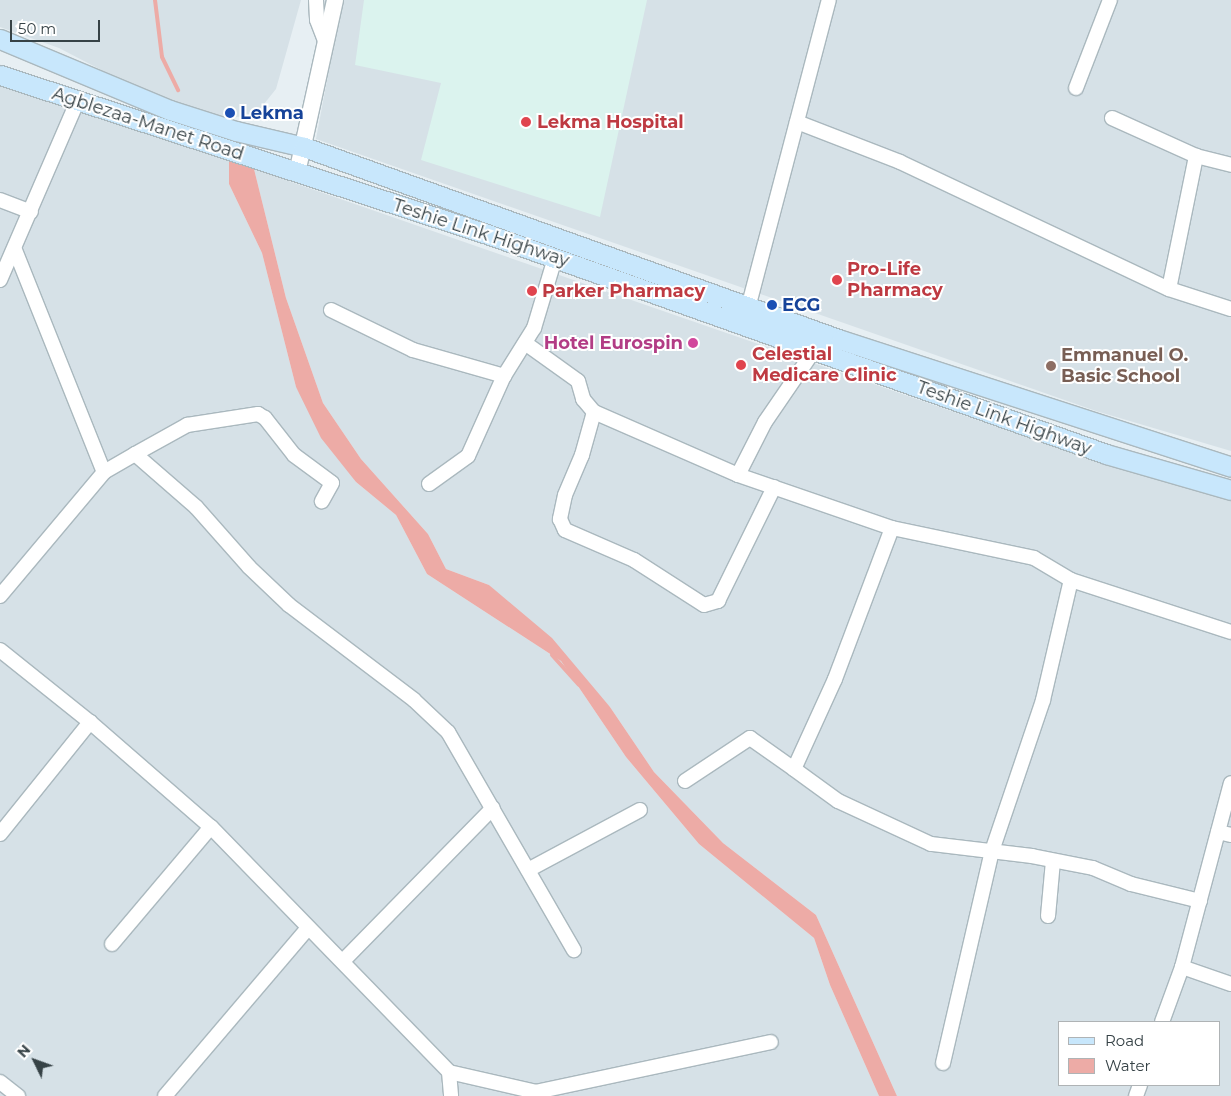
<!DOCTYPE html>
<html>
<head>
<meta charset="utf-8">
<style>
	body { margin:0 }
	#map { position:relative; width:1231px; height:1096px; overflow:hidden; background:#e7eff3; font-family:Montserrat,sans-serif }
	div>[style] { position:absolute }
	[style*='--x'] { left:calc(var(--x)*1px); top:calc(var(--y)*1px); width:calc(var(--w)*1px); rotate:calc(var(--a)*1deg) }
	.residential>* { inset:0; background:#d6e1e7 }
	.medical>* { inset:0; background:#dbf3ee }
	.water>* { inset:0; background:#edaba6 }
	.stream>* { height:4px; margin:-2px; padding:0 2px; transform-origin:2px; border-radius:2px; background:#edaba6 }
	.roads { filter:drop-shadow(1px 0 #aab8be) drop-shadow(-1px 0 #aab8be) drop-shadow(0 1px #aab8be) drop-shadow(0 -1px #aab8be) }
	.minor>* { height:14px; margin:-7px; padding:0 7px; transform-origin:7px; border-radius:7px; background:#fff }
	.tertiary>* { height:16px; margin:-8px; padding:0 8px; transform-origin:8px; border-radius:8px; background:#fff }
	.secondary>* { height:19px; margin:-9.5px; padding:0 9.5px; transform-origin:9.5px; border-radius:9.5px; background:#c8e7fc }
	.dots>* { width:14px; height:14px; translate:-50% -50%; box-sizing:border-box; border:2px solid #fff; border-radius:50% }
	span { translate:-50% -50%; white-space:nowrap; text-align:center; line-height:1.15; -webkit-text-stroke:4px #fff; paint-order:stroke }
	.transit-label { font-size:18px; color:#164399; font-weight:700 }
	.left { translate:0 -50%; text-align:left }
	.health-label { font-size:18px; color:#be3a42; font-weight:700 }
	.street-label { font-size:18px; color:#364246 }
	.hotel-label { font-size:18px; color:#b23c85; font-weight:700 }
	.right { translate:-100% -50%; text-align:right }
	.education-label { font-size:18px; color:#785e54; font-weight:700 }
	.legend { position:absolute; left:1058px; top:1021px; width:162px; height:65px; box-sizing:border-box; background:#fff; border:1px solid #afb3b5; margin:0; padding:6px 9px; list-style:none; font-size:15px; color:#364246 }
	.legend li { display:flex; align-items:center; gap:10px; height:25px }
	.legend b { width:25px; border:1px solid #afb3b5 }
	.north { position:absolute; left:10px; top:1036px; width:50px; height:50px; -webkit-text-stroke:4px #fff; paint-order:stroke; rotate:312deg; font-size:14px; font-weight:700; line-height:20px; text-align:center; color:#364246 }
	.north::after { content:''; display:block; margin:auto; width:18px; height:22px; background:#364246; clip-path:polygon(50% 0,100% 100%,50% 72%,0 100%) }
	.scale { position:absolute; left:10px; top:20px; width:90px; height:22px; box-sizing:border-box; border:2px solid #364246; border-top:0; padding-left:6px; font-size:15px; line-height:18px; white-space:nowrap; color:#364246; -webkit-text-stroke:4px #fff; paint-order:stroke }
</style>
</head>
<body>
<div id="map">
	<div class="residential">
		<i style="clip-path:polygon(0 0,301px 0,276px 89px,256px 114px,224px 119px,134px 87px,59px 48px,0 27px)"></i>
		<i style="clip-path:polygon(342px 0,1231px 0,1231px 451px,1096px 411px,316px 139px)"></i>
		<i style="clip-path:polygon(0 83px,229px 160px,229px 184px,262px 253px,296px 387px,356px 482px,396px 515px,427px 574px,561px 661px,626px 757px,699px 844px,814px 938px,830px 985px,879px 1096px,0 1096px)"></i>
		<i style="clip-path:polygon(evenodd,254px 169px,1029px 438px,1231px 499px,1231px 1096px,897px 1096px,816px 915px,723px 843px,654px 772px,610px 707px,489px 585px,446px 569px,428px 534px,361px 459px,323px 403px,286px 298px,254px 169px,1060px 1022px,1220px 1022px,1220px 1085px,1060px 1085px,1060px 1022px)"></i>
	</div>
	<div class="medical">
		<i style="clip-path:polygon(364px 0,647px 0,600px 217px,421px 160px,441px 83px,355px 65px)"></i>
	</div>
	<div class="water">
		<i style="clip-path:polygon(229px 160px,254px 169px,286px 298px,323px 403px,361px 459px,428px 534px,446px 569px,489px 585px,552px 638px,610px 707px,654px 772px,723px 843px,816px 915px,897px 1096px,879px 1096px,830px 985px,814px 938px,699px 844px,626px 757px,561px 661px,427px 574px,396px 515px,356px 482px,321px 438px,296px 387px,262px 253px,229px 184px)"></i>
	</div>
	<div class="stream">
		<i style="--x:155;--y:0;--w:57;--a:83"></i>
		<i style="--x:162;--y:57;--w:37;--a:64"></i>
		<i style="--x:552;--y:655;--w:40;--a:48"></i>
	</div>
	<div class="roads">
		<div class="minor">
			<i style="--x:316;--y:0;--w:20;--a:87"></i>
			<i style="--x:317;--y:20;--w:25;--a:69"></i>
			<i style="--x:1076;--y:88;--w:94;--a:-68.9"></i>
			<i style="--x:1112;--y:118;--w:92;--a:24.3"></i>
			<i style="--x:1196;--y:156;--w:36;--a:14"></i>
			<i style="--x:797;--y:122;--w:110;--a:21.2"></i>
			<i style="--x:900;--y:162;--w:297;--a:25.3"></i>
			<i style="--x:1169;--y:289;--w:65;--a:17.9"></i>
			<i style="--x:0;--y:200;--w:33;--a:21"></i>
			<i style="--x:15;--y:250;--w:239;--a:68.2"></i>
			<i style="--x:0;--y:280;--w:194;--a:-66.6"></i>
			<i style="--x:1169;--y:289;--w:136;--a:-78.5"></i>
			<i style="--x:748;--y:308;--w:318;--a:-75.3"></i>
			<i style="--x:331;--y:310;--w:91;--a:26"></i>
			<i style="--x:413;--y:350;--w:95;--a:15.9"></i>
			<i style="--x:525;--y:343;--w:65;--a:35.6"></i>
			<i style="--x:578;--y:381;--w:19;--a:74"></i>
			<i style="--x:583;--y:399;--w:17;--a:50"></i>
			<i style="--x:594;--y:412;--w:157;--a:23.6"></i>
			<i style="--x:738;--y:475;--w:163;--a:19"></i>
			<i style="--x:594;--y:412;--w:45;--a:105.6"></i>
			<i style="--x:582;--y:455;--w:43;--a:113"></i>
			<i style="--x:565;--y:495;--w:25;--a:102"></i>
			<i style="--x:560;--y:519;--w:12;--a:66"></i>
			<i style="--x:565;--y:530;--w:75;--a:23.5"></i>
			<i style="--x:634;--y:560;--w:83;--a:32.7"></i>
			<i style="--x:704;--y:605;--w:15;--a:-16"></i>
			<i style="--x:718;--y:601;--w:127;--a:-63.8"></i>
			<i style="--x:135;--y:454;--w:60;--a:-29.1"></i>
			<i style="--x:187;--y:425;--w:72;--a:-8.8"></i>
			<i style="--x:258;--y:414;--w:8;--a:30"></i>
			<i style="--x:265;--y:418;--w:47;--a:51.9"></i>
			<i style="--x:294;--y:455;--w:47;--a:36.4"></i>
			<i style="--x:332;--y:483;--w:21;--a:119"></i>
			<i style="--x:738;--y:475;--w:59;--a:-63"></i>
			<i style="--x:765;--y:422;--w:88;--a:-55.6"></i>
			<i style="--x:429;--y:484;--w:48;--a:-35.7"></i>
			<i style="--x:468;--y:456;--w:88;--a:-65.8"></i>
			<i style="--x:504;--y:376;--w:57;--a:-58"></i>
			<i style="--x:534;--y:328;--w:73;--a:-73.3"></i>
			<i style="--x:0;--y:596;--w:162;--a:-50"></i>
			<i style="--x:104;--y:472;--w:36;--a:-30"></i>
			<i style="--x:135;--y:454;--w:81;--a:41"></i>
			<i style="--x:196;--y:507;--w:80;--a:48.5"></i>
			<i style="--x:249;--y:567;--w:55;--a:43.5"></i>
			<i style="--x:289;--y:605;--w:157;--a:37.2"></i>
			<i style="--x:414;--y:700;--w:47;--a:43.3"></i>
			<i style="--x:448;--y:732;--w:252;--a:60"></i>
			<i style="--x:0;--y:650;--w:115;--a:38.7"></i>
			<i style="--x:90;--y:722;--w:160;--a:41"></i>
			<i style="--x:211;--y:827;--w:342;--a:45.8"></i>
			<i style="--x:449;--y:1072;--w:24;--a:85"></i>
			<i style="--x:685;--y:781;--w:78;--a:-33.5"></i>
			<i style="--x:750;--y:738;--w:54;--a:35.2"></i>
			<i style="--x:1218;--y:832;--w:13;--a:13"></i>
			<i style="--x:0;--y:834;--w:144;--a:-51.2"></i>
			<i style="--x:528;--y:870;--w:127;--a:-28.2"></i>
			<i style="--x:1200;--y:901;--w:71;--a:-166.2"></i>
			<i style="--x:1131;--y:884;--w:41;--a:-157.2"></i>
			<i style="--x:1093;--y:868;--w:62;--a:-168.9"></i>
			<i style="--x:1032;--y:856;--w:102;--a:-173.2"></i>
			<i style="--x:931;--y:844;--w:102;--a:-155.2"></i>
			<i style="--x:838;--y:801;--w:54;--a:-144"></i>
			<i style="--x:794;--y:769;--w:99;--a:-65.5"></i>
			<i style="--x:835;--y:679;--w:161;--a:-69.3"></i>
			<i style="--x:892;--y:528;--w:145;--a:11.9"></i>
			<i style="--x:1034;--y:558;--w:43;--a:30.7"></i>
			<i style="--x:1071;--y:580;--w:168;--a:18"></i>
			<i style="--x:1048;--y:916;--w:55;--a:-84.8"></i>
			<i style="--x:112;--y:944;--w:153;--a:-49.8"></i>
			<i style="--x:343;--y:961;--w:214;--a:-45.6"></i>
			<i style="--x:1182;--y:967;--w:52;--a:19.1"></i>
			<i style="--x:1162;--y:1022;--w:59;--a:-70"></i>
			<i style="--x:1182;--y:967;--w:190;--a:-75.1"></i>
			<i style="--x:943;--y:1063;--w:218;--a:-77"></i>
			<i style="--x:992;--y:851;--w:159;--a:-71.3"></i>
			<i style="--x:1043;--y:700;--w:123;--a:-76.9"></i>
			<i style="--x:449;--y:1072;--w:89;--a:12.9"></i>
			<i style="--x:536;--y:1092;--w:240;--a:-12"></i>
			<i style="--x:0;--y:1082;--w:23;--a:38"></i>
			<i style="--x:165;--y:1096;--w:221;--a:-49.6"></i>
			<i style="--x:1136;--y:1096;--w:12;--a:-70"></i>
		</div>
		<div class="tertiary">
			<i style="--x:297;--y:173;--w:177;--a:-77.6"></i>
		</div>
		<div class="secondary">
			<i style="--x:0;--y:39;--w:184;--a:22.7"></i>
			<i style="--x:170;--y:110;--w:69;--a:17.7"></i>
			<i style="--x:236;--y:131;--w:70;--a:13.2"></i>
			<i style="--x:304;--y:147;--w:571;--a:19.77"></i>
			<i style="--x:841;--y:340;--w:410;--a:18"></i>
			<i style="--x:0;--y:75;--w:515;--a:18.08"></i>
			<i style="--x:490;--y:235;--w:654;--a:19.57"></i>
			<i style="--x:1106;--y:454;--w:130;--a:16.1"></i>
		</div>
	</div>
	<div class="dots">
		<i style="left:230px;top:113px;background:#1a4fb4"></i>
		<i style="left:526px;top:122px;background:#e0444e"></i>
		<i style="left:837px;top:280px;background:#e0444e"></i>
		<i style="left:532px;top:291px;background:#e0444e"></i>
		<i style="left:772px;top:305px;background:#1a4fb4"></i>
		<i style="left:693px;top:343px;background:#d1479c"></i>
		<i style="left:741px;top:365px;background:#e0444e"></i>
		<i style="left:1051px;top:366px;background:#8d6e63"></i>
	</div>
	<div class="transit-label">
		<span class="left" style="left:240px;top:113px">Lekma</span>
		<span class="left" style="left:782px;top:305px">ECG</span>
	</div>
	<div class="health-label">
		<span class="left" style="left:537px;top:122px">Lekma Hospital</span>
		<span class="left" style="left:847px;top:280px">Pro-Life<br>Pharmacy</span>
		<span class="left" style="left:542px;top:291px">Parker Pharmacy</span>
		<span class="left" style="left:752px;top:365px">Celestial<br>Medicare Clinic</span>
	</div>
	<div class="street-label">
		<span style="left:148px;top:124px;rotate:18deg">Agblezaa-Manet Road</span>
		<span style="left:481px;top:233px;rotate:18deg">Teshie Link Highway</span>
		<span style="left:1004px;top:418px;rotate:20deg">Teshie Link Highway</span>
	</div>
	<div class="hotel-label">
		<span class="right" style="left:683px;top:343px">Hotel Eurospin</span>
	</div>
	<div class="education-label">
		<span class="left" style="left:1061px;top:366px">Emmanuel O.<br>Basic School</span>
	</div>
	<ul class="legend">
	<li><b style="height:6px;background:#c8e7fc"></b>Road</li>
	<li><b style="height:14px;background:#edaba6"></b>Water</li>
	</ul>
	<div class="north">N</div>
	<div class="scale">50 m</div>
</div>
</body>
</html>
